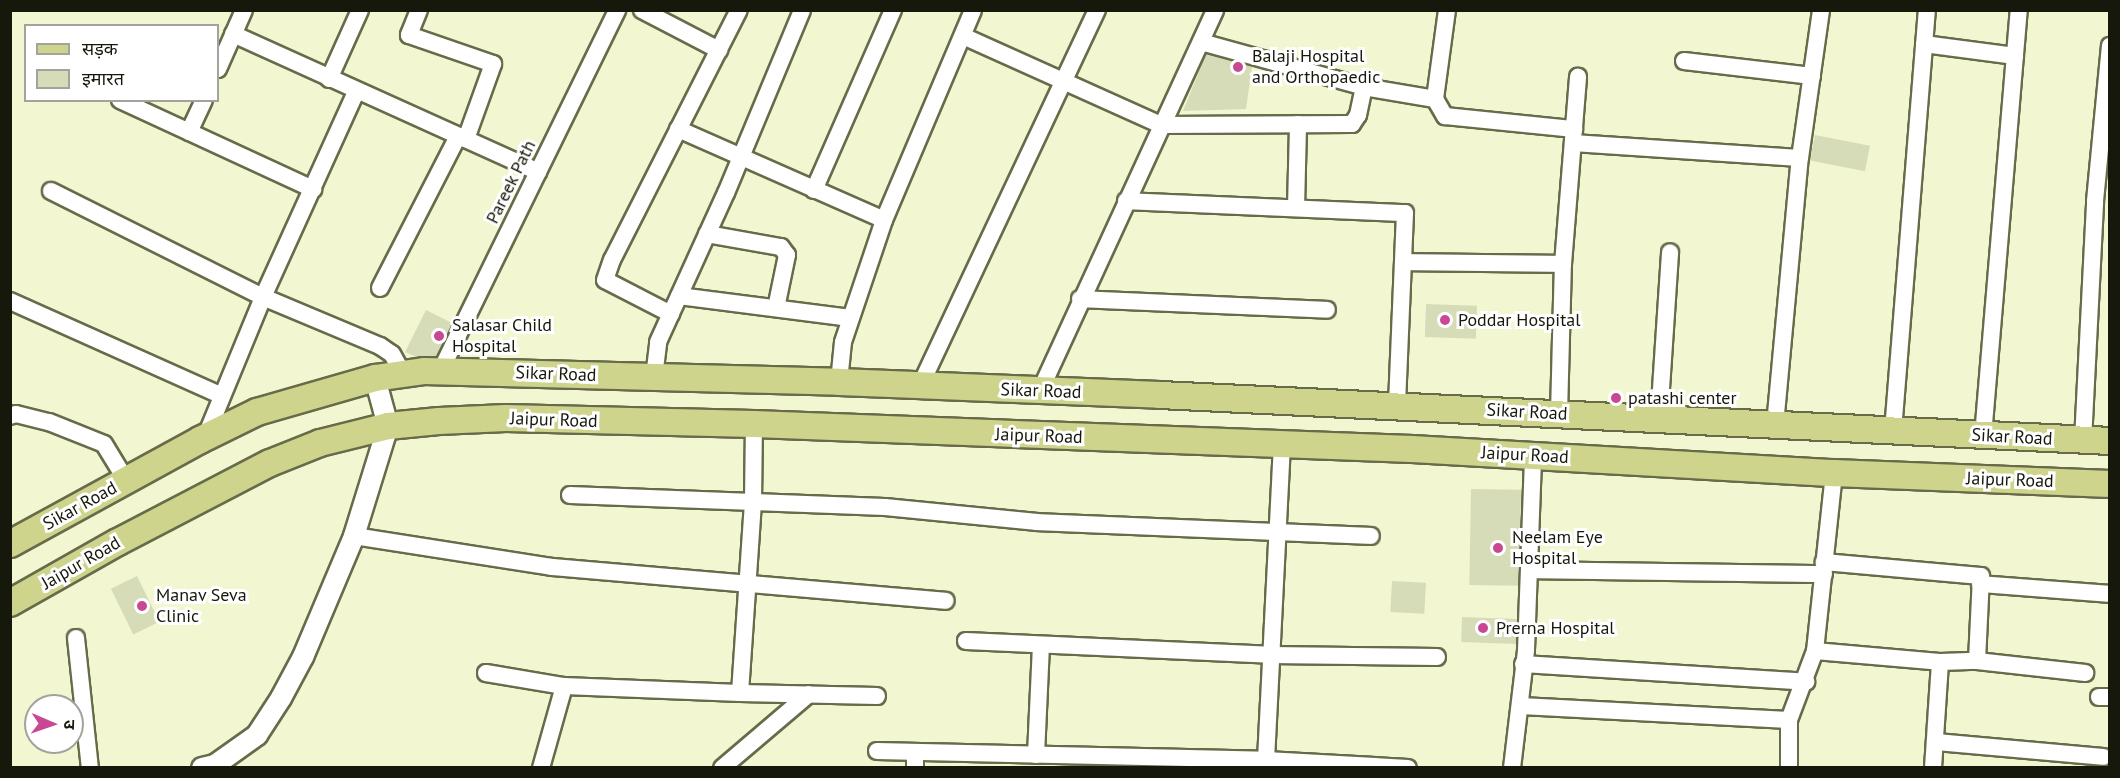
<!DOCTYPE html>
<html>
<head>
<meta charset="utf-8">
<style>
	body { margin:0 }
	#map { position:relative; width:2120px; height:778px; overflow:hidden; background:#f2f7d2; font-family:"PT Sans","Noto Sans Devanagari",sans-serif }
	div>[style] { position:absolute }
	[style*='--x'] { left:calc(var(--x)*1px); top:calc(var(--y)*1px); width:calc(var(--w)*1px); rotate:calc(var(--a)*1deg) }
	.building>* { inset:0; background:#d7dcb8; transform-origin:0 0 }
	.roads { filter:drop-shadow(2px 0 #676b4a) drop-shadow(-2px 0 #676b4a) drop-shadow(0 2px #676b4a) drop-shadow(0 -2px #676b4a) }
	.minor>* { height:16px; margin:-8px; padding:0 8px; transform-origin:8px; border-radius:8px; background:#fff }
	.tertiary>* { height:20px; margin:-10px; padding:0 10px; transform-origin:10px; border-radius:10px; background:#fff }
	.primary>* { height:26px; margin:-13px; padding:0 13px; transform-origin:13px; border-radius:13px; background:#ced48c }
	.dots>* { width:16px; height:16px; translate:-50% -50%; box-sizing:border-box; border:3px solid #fff; border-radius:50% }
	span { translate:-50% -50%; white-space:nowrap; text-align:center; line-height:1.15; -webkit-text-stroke:6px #fff; paint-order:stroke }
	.poi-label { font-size:18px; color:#16180b }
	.left { translate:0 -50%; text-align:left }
	.street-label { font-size:18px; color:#16180b }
	.frame { position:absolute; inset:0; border:12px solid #16180b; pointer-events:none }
	.legend { position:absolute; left:24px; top:24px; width:195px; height:78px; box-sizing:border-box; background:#fff; border:2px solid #a2a39d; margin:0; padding:8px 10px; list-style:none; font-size:18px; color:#16180b }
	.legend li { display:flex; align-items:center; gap:12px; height:30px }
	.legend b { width:30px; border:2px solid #a2a39d }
	.north { position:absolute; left:24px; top:694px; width:60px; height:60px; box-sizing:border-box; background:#fff; border:2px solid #a2a39d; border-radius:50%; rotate:92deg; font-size:16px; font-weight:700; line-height:24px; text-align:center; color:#16180b }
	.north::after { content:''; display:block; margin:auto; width:21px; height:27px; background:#c84893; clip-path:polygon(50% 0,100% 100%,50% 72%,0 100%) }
</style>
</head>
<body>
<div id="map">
	<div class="building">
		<i style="clip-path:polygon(1206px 54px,1252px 67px,1246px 109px,1183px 111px)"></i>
		<i style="left:1815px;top:135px;width:56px;height:26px;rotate:11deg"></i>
		<i style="left:1426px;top:304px;width:51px;height:33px;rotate:2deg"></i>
		<i style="clip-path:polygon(426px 310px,452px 323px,436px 356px,416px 357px,405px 352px)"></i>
		<i style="left:1471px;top:489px;width:50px;height:96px;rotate:1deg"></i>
		<i style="left:137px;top:576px;width:51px;height:29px;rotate:64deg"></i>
		<i style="left:1392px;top:581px;width:34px;height:31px;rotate:3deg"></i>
		<i style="left:1517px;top:619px;width:25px;height:55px;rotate:92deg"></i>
	</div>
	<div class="roads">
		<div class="minor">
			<i style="--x:419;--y:10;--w:27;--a:112"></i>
			<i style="--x:409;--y:35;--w:89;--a:19"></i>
			<i style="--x:493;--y:64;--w:80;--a:109.8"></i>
			<i style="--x:642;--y:10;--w:87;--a:27.5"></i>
			<i style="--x:1447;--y:10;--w:90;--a:97.7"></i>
			<i style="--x:1435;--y:99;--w:20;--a:60"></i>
			<i style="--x:1445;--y:116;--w:130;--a:5.8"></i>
			<i style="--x:233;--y:34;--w:335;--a:24.3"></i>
			<i style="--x:963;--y:36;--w:217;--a:24.2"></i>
			<i style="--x:1161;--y:125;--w:191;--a:-0.3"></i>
			<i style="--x:1352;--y:124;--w:11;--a:-56"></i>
			<i style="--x:1358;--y:115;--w:29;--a:-78"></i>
			<i style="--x:1201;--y:42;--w:169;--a:15.4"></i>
			<i style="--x:1364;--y:87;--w:72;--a:9.6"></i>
			<i style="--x:1924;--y:44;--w:92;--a:7.5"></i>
			<i style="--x:1684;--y:61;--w:129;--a:6.7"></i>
			<i style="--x:218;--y:69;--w:64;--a:-66.2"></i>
			<i style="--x:329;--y:79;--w:76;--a:-65.8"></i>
			<i style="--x:120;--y:100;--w:213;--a:24.8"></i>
			<i style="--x:678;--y:129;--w:225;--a:23.8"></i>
			<i style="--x:189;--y:132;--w:35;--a:-65"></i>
			<i style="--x:1573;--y:143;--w:227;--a:3.8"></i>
			<i style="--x:814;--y:190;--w:197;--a:-66.3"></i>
			<i style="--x:51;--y:191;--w:237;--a:26.6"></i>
			<i style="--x:263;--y:297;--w:127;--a:22.7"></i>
			<i style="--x:380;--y:346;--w:14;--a:34"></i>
			<i style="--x:392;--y:354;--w:23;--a:61"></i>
			<i style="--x:1126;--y:201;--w:279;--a:2.5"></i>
			<i style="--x:1405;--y:213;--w:193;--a:92.4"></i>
			<i style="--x:1296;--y:208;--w:84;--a:-88.6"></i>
			<i style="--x:707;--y:234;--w:75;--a:10"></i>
			<i style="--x:781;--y:247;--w:10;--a:53"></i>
			<i style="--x:787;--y:255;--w:54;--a:101.7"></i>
			<i style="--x:1403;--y:262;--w:160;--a:0.7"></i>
			<i style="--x:380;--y:288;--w:171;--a:-62.8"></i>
			<i style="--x:679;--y:296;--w:173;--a:7.3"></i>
			<i style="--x:1080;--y:299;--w:247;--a:2.5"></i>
			<i style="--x:10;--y:301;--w:232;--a:24.1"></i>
			<i style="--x:671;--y:314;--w:74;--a:-152.7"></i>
			<i style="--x:605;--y:280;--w:21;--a:-71"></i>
			<i style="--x:612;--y:260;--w:280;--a:-63.1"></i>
			<i style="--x:440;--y:372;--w:403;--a:-63.9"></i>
			<i style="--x:654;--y:377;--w:35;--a:-83"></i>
			<i style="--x:658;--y:342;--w:164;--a:-65.5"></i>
			<i style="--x:726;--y:193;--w:198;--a:-67.4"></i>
			<i style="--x:839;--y:382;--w:40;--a:-84.3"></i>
			<i style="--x:843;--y:342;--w:129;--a:-71.4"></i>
			<i style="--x:884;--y:220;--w:228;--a:-67"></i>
			<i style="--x:920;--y:386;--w:416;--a:-64.8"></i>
			<i style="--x:1040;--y:391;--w:419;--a:-65.3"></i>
			<i style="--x:1559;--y:414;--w:150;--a:-88.5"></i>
			<i style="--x:1563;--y:264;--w:188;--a:-85.4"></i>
			<i style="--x:10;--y:416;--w:6;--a:-18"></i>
			<i style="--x:16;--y:414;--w:34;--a:14"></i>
			<i style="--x:49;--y:422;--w:59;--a:21.8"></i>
			<i style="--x:104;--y:444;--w:42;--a:58.6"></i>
			<i style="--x:1659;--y:419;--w:167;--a:-86.2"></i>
			<i style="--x:1775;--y:425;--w:268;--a:-84.7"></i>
			<i style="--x:1800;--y:158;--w:149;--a:-81.9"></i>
			<i style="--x:1893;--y:431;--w:422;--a:-85.4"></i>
			<i style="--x:1983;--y:436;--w:428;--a:-85.2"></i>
			<i style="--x:205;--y:438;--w:152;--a:-67.6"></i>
			<i style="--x:263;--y:297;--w:225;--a:-65.6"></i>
			<i style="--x:2083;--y:441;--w:240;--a:-87.1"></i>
			<i style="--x:2095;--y:201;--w:156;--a:-84.5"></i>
			<i style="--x:570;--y:495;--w:315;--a:2.2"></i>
			<i style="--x:885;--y:507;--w:153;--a:5.6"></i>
			<i style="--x:1037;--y:522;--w:334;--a:2.4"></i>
			<i style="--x:354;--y:536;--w:200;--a:8.9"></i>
			<i style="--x:552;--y:567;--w:395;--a:4.9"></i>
			<i style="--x:1529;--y:570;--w:295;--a:0.8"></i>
			<i style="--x:1980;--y:584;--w:130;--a:4.4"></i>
			<i style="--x:76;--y:638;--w:131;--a:83.9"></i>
			<i style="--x:966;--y:641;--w:304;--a:2.6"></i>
			<i style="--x:1270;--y:655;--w:167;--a:0.7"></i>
			<i style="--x:1815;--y:651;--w:125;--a:5"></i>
			<i style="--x:1940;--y:662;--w:37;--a:-2"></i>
			<i style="--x:1977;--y:661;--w:85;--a:-87.3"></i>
			<i style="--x:1981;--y:576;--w:158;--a:-174.9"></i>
			<i style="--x:1977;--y:661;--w:109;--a:6.3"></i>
			<i style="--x:1523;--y:664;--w:284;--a:3.6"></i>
			<i style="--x:486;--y:673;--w:79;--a:9.5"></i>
			<i style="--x:564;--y:686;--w:176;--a:2.3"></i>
			<i style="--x:740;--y:693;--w:190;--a:-86.1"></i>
			<i style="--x:753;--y:503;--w:79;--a:-89.3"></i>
			<i style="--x:740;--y:693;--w:137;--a:1.3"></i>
			<i style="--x:2099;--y:697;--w:11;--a:0"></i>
			<i style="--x:1521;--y:706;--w:268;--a:3"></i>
			<i style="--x:1936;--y:742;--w:168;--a:5.1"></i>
			<i style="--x:877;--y:751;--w:389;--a:1.3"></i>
			<i style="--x:1266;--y:760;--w:142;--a:3.2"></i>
			<i style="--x:1036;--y:755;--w:110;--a:-87.4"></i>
			<i style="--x:1266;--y:760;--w:314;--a:-87.1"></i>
			<i style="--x:541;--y:768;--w:85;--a:-74.3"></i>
			<i style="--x:722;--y:768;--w:114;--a:-40.4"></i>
			<i style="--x:915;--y:768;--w:16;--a:-90"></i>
			<i style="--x:1512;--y:768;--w:119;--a:-83.2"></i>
			<i style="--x:1526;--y:650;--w:195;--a:-87.9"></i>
			<i style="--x:1789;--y:768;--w:48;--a:-90"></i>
			<i style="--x:1789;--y:720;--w:74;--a:-69.4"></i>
			<i style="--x:1815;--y:651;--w:179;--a:-83.9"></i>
			<i style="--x:1933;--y:768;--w:106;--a:-86.2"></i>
		</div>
		<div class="tertiary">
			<i style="--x:202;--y:768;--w:13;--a:-13"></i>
			<i style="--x:215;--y:765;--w:52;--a:-35.5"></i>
			<i style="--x:257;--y:735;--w:44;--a:-57"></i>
			<i style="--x:281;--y:698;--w:47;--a:-61.8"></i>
			<i style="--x:303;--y:657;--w:131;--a:-67.1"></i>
			<i style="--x:354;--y:536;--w:115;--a:-72.8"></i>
			<i style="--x:388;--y:426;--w:50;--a:-105.2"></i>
		</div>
		<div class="primary">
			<i style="--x:10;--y:544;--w:217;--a:-28.7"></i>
			<i style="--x:200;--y:440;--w:64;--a:-26.2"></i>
			<i style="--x:257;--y:412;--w:123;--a:-16.1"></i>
			<i style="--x:375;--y:378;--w:49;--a:-8.1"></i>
			<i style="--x:424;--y:371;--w:415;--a:1.5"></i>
			<i style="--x:839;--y:382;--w:321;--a:2.3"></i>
			<i style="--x:1160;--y:395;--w:951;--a:2.77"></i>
			<i style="--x:10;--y:603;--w:124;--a:-29.5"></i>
			<i style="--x:118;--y:542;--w:171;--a:-27.5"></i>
			<i style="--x:270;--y:463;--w:54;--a:-21.8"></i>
			<i style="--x:320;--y:443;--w:70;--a:-14"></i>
			<i style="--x:388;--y:426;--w:51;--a:-5.6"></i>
			<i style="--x:439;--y:421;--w:67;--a:-2.6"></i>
			<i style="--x:506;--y:418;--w:248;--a:1.4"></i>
			<i style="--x:754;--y:424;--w:658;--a:2.18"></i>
			<i style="--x:1412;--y:449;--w:423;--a:3.3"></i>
			<i style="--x:1834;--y:473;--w:276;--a:2.3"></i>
		</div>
	</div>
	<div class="dots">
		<i style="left:1238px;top:67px;background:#c84893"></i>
		<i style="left:1445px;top:320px;background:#c84893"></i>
		<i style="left:439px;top:336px;background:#c84893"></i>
		<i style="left:1616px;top:398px;background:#c84893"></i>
		<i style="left:1498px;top:548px;background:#c84893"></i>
		<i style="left:142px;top:606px;background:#c84893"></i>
		<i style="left:1483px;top:628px;background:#c84893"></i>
	</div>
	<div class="poi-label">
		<span class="left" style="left:1252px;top:67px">Balaji Hospital<br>and Orthopaedic</span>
		<span class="left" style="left:1458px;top:320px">Poddar Hospital</span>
		<span class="left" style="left:452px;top:336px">Salasar Child<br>Hospital</span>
		<span class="left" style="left:1628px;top:398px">patashi center</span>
		<span class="left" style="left:1512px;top:548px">Neelam Eye<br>Hospital</span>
		<span class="left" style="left:156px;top:606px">Manav Seva<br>Clinic</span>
		<span class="left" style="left:1496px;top:628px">Prerna Hospital</span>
	</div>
	<div class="street-label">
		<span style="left:511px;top:182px;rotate:-64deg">Pareek Path</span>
		<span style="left:556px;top:374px;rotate:2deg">Sikar Road</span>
		<span style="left:1041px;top:391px;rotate:2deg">Sikar Road</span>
		<span style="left:1527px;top:412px;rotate:3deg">Sikar Road</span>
		<span style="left:554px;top:420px;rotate:2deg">Jaipur Road</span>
		<span style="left:1039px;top:436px;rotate:2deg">Jaipur Road</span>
		<span style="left:2012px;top:437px;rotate:3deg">Sikar Road</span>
		<span style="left:1525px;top:455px;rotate:3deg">Jaipur Road</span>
		<span style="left:2010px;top:480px;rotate:2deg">Jaipur Road</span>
		<span style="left:80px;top:506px;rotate:-29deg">Sikar Road</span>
		<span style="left:81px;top:563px;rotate:-30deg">Jaipur Road</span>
	</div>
	<div class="frame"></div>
	<ul class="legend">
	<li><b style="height:8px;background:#ced48c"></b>सड़क</li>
	<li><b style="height:16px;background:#d7dcb8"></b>इमारत</li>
	</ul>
	<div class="north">उ</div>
</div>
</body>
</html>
